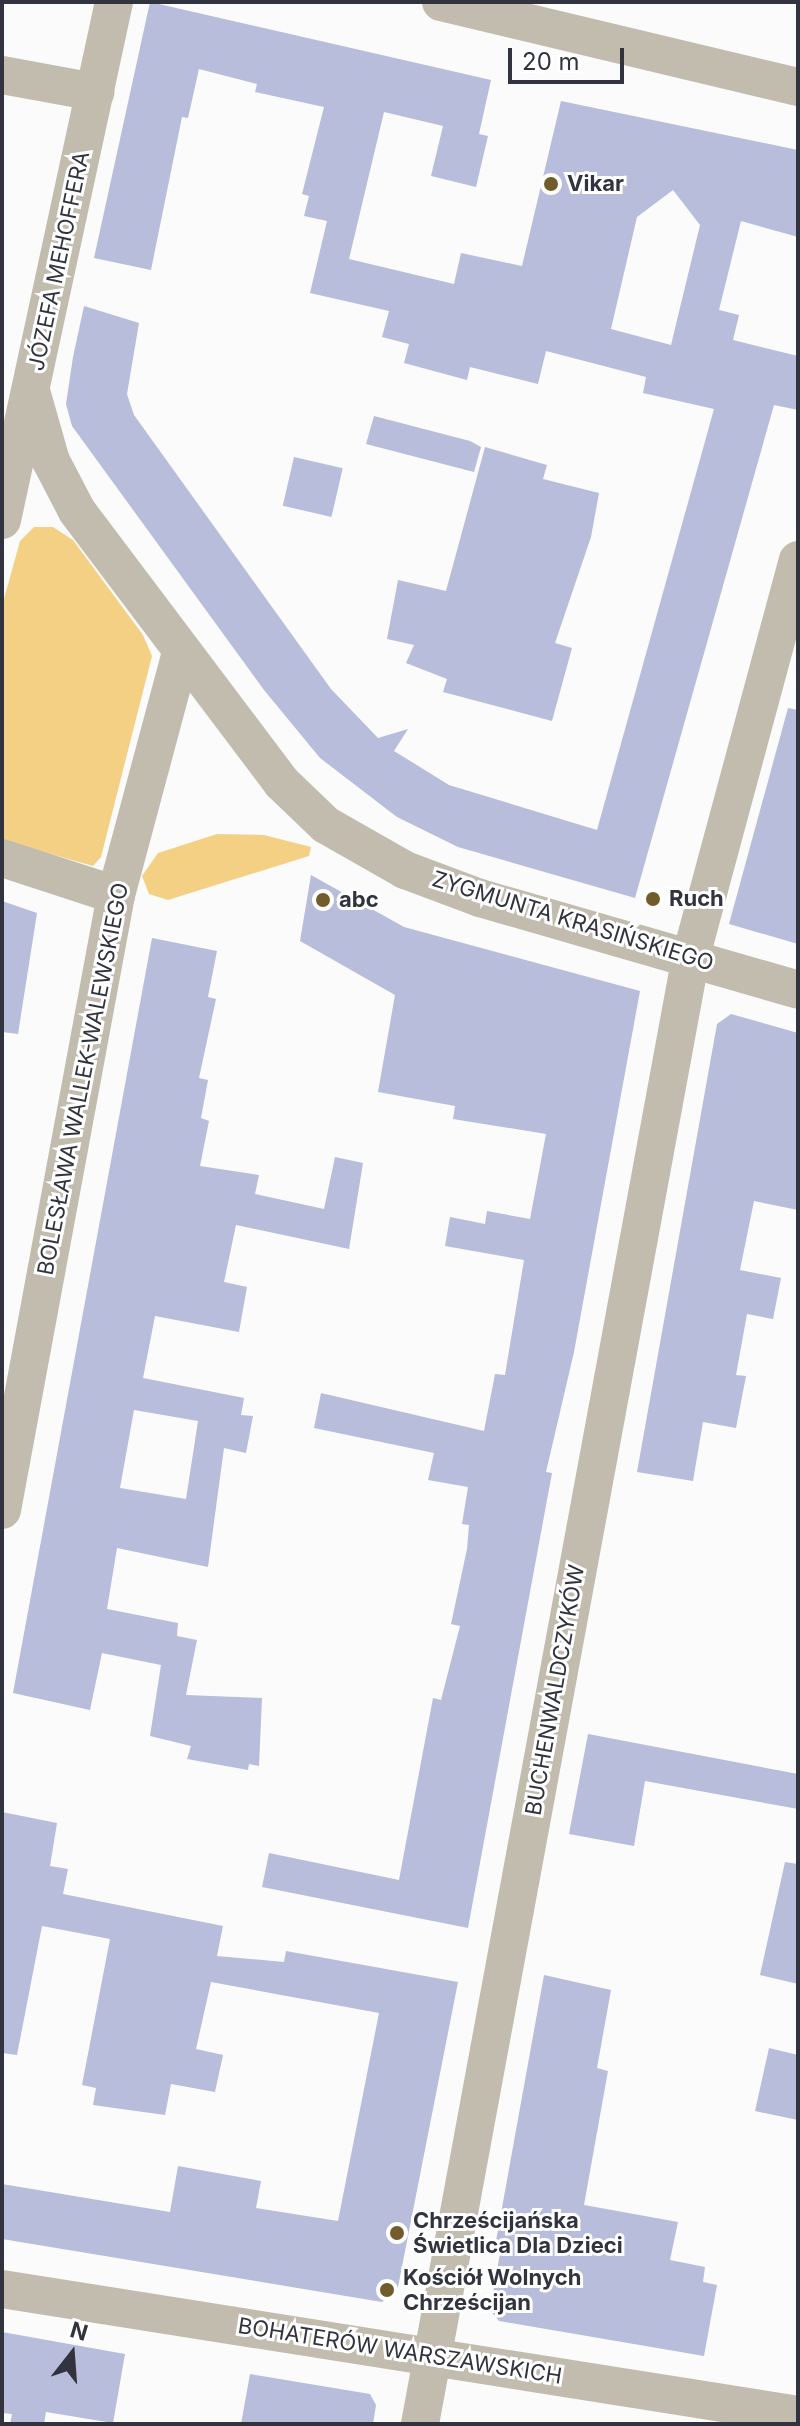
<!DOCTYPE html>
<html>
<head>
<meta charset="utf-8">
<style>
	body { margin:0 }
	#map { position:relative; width:800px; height:2426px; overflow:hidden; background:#fbfbfb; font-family:Inter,sans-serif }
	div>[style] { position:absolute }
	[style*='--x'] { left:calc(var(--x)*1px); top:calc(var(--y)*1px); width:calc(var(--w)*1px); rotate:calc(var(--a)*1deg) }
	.green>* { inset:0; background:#f4d084 }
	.building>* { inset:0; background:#b7bdda; transform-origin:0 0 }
	.street>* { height:38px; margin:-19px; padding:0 19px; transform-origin:19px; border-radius:19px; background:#c2bcaf }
	.dots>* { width:22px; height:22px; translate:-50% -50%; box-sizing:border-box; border:4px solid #fff; border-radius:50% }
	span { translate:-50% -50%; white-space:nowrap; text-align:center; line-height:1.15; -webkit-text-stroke:6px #fff; paint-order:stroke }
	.poi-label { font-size:22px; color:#31343f; font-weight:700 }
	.left { translate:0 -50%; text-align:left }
	.street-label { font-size:22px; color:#31343f }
	.frame { position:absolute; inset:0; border:4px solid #31343f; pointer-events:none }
	.north { position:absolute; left:32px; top:2314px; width:80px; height:80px; -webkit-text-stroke:6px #fff; paint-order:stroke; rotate:17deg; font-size:22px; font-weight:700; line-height:32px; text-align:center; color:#31343f }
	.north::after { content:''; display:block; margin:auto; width:28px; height:36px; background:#31343f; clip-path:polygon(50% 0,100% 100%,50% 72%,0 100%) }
	.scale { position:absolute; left:508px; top:48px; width:116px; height:36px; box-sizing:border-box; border:4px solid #31343f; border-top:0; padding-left:10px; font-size:24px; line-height:28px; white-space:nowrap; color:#31343f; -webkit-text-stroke:6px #fff; paint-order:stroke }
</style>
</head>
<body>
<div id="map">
	<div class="green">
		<i style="clip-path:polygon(34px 527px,53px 527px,73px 540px,143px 635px,152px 656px,101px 857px,93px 866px,2px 840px,2px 606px,20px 541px)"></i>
		<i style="clip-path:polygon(217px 834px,264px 835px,311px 847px,309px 856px,168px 900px,149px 894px,142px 876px,158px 853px)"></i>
	</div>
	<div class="building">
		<i style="clip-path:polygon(evenodd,150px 2px,491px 80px,479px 134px,488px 136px,476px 187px,431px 176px,443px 126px,384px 112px,349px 259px,454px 284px,461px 253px,522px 266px,561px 101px,798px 150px,798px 237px,741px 221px,719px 310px,739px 315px,733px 340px,798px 356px,798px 410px,774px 405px,635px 898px,458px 847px,397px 817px,320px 758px,264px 690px,72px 426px,66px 404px,73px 357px,84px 306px,139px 323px,127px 394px,134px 415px,331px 689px,378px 738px,408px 729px,394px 751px,449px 785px,597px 830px,714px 409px,643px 393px,646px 377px,546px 351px,538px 384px,470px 367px,467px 380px,404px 363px,409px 344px,382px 337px,389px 311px,310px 293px,327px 221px,304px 216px,309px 196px,302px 194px,324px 107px,255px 92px,257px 84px,199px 69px,188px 118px,182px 117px,151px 270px,94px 258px,150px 2px,673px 190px,700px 225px,671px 345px,611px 329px,637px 217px,673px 190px)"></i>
		<i style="clip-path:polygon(374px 416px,470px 441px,481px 447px,474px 472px,366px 444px)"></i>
		<i style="clip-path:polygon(485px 447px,547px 465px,543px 479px,599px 493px,591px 537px,555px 643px,572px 648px,552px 721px,443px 692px,447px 679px,406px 663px,414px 645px,387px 639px,398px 580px,446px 591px)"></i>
		<i style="left:294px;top:457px;width:50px;height:50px;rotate:13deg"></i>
		<i style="clip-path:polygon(788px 708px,798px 710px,798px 944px,729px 924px)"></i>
		<i style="clip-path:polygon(311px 875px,404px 927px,640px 991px,574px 1352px,546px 1472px,552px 1473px,468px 1928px,262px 1887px,269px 1853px,399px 1880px,433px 1698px,441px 1700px,460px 1626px,451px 1624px,467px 1549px,469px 1525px,462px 1524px,468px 1487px,428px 1480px,434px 1453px,314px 1428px,321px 1393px,484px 1431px,495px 1374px,505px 1375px,524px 1260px,445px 1246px,450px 1217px,485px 1224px,487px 1211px,530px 1219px,546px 1134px,453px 1119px,455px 1106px,378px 1092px,395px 995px,300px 941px)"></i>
		<i style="clip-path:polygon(2px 901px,37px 913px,18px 1034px,2px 1032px)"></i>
		<i style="clip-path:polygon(evenodd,152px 938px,217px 951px,208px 997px,216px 999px,199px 1078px,208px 1080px,201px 1118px,209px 1121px,200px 1166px,259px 1175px,255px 1194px,324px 1209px,335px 1157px,363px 1163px,349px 1249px,236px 1225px,224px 1282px,247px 1287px,239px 1332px,155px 1316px,143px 1378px,244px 1398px,241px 1415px,253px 1416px,246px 1453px,224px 1448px,208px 1567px,117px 1548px,107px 1609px,178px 1623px,177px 1636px,197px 1640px,186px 1695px,262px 1698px,259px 1766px,249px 1764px,248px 1770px,187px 1759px,191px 1746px,150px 1736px,161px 1665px,102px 1653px,90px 1710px,13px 1693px,152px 938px,134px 1410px,198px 1421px,186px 1499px,120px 1488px,134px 1410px)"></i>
		<i style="clip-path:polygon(731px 1014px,798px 1033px,798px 1210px,754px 1201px,740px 1270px,781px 1278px,773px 1319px,747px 1314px,736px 1375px,746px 1376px,736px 1428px,703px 1422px,693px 1481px,637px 1472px,717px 1024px)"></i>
		<i style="clip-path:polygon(588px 1734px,798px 1774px,798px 1809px,645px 1781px,634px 1846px,569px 1834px)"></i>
		<i style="clip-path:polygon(2px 1812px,57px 1823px,50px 1866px,68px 1869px,63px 1894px,223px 1926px,217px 1956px,284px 1962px,286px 1951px,458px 1982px,397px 2292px,382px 2302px,2px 2239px,2px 2184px,170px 2212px,178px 2166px,261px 2181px,256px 2208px,338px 2221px,379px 2013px,211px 1982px,196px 2049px,223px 2055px,215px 2092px,171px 2084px,165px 2115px,93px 2105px,96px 2088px,82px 2085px,110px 1939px,42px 1926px,17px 2055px,2px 2053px)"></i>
		<i style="clip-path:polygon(785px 1862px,798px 1864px,798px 1984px,760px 1975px)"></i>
		<i style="clip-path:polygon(544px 1975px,611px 1990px,597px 2068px,608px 2071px,584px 2205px,678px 2222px,670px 2260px,705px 2267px,703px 2282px,717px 2285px,704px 2356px,499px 2321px,490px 2310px,502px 2242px,496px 2241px)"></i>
		<i style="clip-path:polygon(769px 2048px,798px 2055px,798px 2120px,755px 2111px)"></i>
		<i style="clip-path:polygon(2px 2332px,125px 2354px,113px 2423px,46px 2412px,44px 2424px,10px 2424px,12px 2414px,2px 2413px)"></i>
		<i style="clip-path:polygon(250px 2374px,370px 2394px,376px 2405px,373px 2424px,241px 2424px)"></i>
	</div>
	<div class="street">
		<i style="--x:441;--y:2;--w:367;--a:13.4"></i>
		<i style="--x:2;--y:75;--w:95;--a:10.4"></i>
		<i style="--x:31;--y:391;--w:73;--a:74.1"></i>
		<i style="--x:51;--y:461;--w:56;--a:62.5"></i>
		<i style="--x:77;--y:511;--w:341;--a:53"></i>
		<i style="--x:282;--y:783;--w:61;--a:43.7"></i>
		<i style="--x:326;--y:825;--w:91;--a:29.7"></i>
		<i style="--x:405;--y:870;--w:80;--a:20.5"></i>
		<i style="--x:480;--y:898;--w:331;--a:16.1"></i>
		<i style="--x:2;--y:520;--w:530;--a:-77.8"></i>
		<i style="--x:2;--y:858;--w:120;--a:18"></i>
		<i style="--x:2;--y:1510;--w:625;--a:-79.5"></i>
		<i style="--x:116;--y:895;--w:252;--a:-75"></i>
		<i style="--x:2;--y:2289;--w:806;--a:8.99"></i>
		<i style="--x:420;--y:2424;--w:1493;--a:-79.54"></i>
		<i style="--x:691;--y:956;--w:410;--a:-74.9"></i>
	</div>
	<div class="dots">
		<i style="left:551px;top:184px;background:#725c2b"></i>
		<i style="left:653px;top:899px;background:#725c2b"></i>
		<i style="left:323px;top:900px;background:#725c2b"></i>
		<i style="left:397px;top:2233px;background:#725c2b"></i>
		<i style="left:387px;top:2290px;background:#725c2b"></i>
	</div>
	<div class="poi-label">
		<span class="left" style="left:567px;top:184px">Vikar</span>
		<span class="left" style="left:669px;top:899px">Ruch</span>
		<span class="left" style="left:339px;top:900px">abc</span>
		<span class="left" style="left:413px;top:2233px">Chrześcijańska<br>Świetlica Dla Dzieci</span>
		<span class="left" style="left:403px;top:2290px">Kościół Wolnych<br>Chrześcijan</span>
	</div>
	<div class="street-label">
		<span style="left:59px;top:261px;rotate:-78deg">JÓZEFA MEHOFFERA</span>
		<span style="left:573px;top:921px;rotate:17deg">ZYGMUNTA KRASIŃSKIEGO</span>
		<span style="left:83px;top:1079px;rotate:-79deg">BOLESŁAWA WALLEK-WALEWSKIEGO</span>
		<span style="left:555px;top:1690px;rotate:-80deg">BUCHENWALDCZYKÓW</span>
		<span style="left:400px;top:2351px;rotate:9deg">BOHATERÓW WARSZAWSKICH</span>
	</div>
	<div class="frame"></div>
	<div class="north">N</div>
	<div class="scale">20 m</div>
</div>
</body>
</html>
